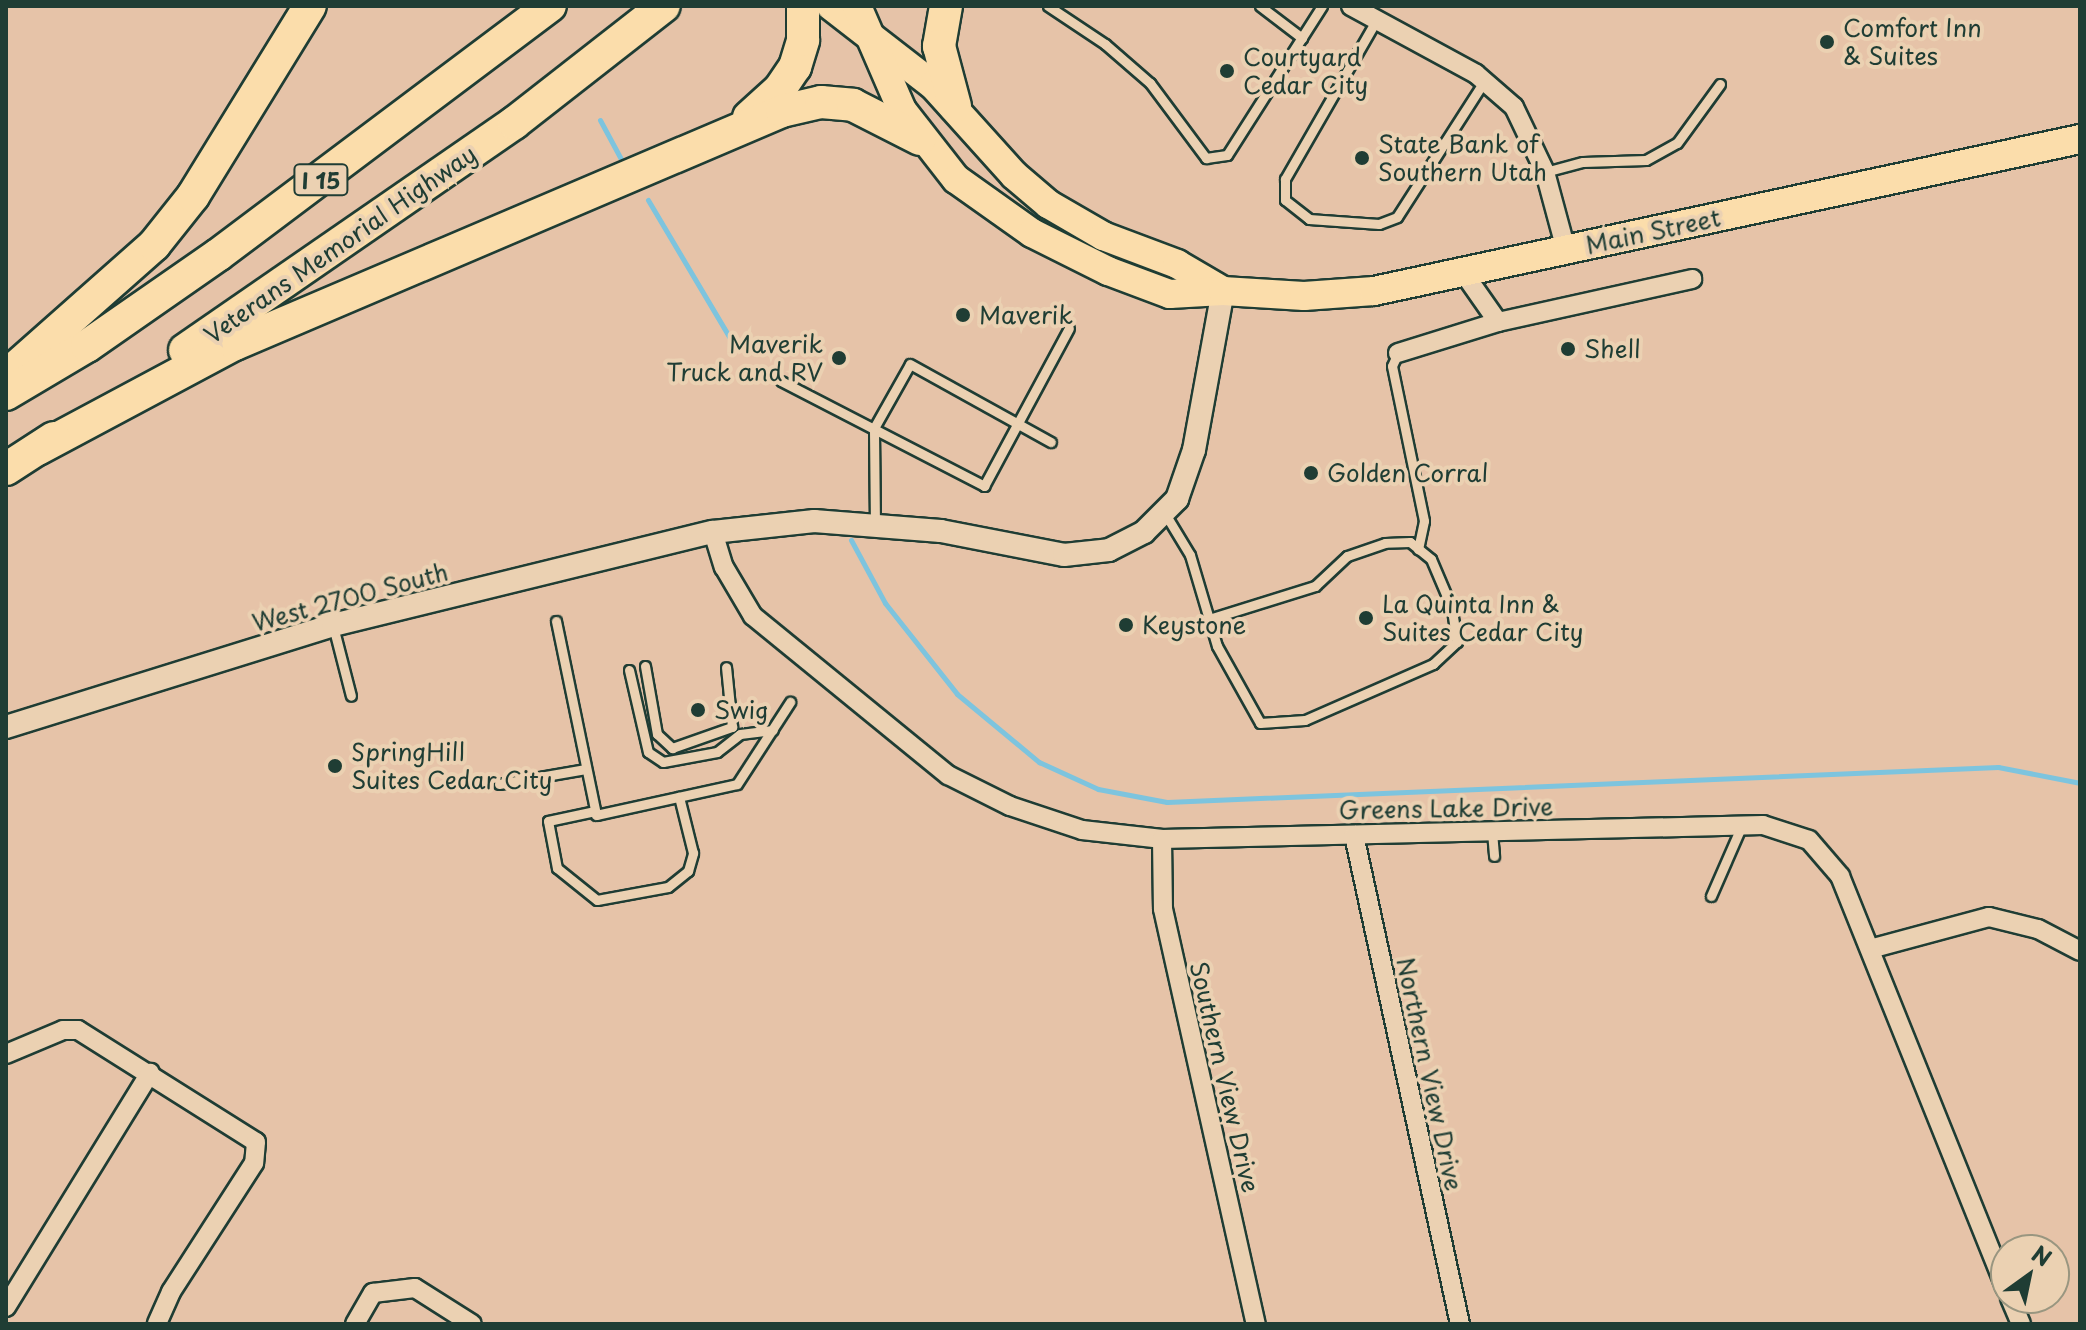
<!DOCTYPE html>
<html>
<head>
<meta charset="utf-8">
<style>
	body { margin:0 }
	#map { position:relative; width:2086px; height:1330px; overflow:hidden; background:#e6c3a8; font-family:"Playpen Sans",sans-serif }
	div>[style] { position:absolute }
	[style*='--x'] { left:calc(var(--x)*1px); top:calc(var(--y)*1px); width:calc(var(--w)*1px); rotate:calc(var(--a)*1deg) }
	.stream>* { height:5px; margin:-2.5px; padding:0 2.5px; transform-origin:2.5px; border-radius:2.5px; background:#7dc4de }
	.roads { filter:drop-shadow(2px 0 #1f3d34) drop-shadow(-2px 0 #1f3d34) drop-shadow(0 2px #1f3d34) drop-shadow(0 -2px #1f3d34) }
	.service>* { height:9px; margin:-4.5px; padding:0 4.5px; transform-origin:4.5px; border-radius:4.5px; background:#ebd1b2 }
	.minor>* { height:18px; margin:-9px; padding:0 9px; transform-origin:9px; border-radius:9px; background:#ebd1b2 }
	.tertiary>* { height:22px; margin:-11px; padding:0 11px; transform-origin:11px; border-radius:11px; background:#ebd1b2 }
	.primary>* { height:28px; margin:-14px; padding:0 14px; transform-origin:14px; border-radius:14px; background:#fbddab }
	.motorway>* { height:32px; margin:-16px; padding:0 16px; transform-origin:16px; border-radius:16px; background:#fbddab }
	.dots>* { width:22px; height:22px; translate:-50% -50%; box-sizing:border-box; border:4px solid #ebd1b2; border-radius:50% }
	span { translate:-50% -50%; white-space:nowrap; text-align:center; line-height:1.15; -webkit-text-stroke:8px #ebd1b2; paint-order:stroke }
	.shield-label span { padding:2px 6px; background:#ebd1b2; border:2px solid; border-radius:6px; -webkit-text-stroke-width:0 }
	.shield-label { font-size:22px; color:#1f3d34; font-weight:700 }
	.poi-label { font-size:24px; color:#1f3d34 }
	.left { translate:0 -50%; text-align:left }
	.right { translate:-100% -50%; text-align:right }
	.street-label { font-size:24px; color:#1f3d34 }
	.frame { position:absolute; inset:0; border:8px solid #1f3d34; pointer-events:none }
	.north { position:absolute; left:1990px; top:1234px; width:80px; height:80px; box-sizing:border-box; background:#ebd1b2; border:2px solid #999680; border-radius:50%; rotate:33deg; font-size:22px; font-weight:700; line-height:32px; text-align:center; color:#1f3d34 }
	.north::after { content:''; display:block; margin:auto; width:28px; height:36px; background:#1f3d34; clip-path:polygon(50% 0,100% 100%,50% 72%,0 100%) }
</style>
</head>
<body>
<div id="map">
	<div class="stream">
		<i style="--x:600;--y:120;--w:44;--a:61.7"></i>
		<i style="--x:648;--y:200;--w:172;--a:59.3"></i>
		<i style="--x:851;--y:540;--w:72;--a:61.6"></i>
		<i style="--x:885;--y:603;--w:116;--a:51.6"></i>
		<i style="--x:957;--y:694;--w:107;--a:39.7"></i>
		<i style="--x:1039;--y:762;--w:65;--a:24.6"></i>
		<i style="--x:1098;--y:789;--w:70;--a:10.7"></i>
		<i style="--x:1167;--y:802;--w:832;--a:-2.41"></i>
		<i style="--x:1998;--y:767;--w:84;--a:11"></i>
	</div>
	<div class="roads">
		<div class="service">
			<i style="--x:1048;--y:6;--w:69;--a:33.7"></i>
			<i style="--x:1105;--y:44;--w:60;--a:40.9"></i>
			<i style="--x:1150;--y:83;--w:94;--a:53.3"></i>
			<i style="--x:1206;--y:158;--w:21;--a:-8"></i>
			<i style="--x:1227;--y:155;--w:177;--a:-57.5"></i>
			<i style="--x:1260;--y:6;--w:53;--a:37.3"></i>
			<i style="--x:1377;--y:19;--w:185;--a:119.9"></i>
			<i style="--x:1285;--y:179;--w:21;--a:90"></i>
			<i style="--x:1285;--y:200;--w:31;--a:38"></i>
			<i style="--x:1309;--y:219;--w:70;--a:4.1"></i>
			<i style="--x:1379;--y:224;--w:19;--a:-21"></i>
			<i style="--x:1397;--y:217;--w:163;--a:-57.3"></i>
			<i style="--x:1545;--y:172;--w:39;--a:-15"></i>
			<i style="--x:1583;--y:162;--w:63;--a:-1.8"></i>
			<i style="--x:1646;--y:160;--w:35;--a:-29"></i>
			<i style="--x:1677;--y:143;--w:73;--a:-53.9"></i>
			<i style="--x:1398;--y:353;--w:14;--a:115"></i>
			<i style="--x:1392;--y:366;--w:158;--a:78.3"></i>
			<i style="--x:1424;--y:521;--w:29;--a:102"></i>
			<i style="--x:781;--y:381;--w:229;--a:27.3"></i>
			<i style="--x:984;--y:486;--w:179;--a:-61.7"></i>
			<i style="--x:1164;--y:512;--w:50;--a:58.8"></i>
			<i style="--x:1190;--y:555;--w:95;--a:73.5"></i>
			<i style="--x:1217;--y:646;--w:88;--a:60.8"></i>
			<i style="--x:1260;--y:723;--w:45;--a:-3.8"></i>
			<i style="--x:1305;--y:720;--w:140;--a:-23.6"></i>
			<i style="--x:1433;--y:664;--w:33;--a:-43"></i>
			<i style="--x:1457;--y:642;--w:36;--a:-99"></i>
			<i style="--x:1451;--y:606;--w:51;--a:-113.1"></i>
			<i style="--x:1431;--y:559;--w:27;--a:-141"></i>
			<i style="--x:1410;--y:542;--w:25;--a:178"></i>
			<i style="--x:1385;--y:543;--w:40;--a:161.1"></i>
			<i style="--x:1347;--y:556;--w:44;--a:136.8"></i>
			<i style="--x:1315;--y:586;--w:111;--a:162.7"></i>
			<i style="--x:875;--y:526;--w:98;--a:-90.6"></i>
			<i style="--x:874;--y:428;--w:73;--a:-60.6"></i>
			<i style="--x:910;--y:364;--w:161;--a:29"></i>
			<i style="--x:556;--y:621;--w:198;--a:78.3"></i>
			<i style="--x:596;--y:815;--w:144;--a:-12.4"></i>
			<i style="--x:737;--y:784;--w:98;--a:-57.1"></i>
			<i style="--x:333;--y:626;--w:72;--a:75.6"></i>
			<i style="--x:645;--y:666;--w:69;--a:80"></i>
			<i style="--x:657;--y:734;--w:21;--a:43"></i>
			<i style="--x:672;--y:748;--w:64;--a:-19.3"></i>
			<i style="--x:732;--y:727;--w:60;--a:-95.7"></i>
			<i style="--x:629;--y:670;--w:84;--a:77"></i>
			<i style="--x:648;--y:752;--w:18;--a:34"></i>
			<i style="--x:663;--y:762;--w:55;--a:-10.5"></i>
			<i style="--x:717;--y:752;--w:29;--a:-38"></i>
			<i style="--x:740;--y:734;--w:33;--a:-7"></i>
			<i style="--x:499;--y:784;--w:88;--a:-9.8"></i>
			<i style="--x:595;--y:811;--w:48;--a:168"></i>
			<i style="--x:548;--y:821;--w:48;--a:79.2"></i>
			<i style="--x:557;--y:868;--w:51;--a:38.7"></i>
			<i style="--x:597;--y:900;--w:72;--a:-10.4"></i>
			<i style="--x:668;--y:887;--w:26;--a:-39"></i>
			<i style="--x:688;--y:871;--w:19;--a:-74"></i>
			<i style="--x:693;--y:853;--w:58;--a:-104"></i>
			<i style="--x:1492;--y:832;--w:24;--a:85"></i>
			<i style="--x:1711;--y:896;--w:77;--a:-66.4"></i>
		</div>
		<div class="minor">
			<i style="--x:1351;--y:6;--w:142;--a:28.5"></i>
			<i style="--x:1476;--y:74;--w:50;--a:41"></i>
			<i style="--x:1514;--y:107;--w:72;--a:64.5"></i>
			<i style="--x:1545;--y:172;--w:81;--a:74.9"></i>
			<i style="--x:1463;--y:272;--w:61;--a:55"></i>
			<i style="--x:1398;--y:353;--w:105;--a:-17.2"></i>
			<i style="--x:1498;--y:322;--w:199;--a:-12.5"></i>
			<i style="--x:713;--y:532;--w:37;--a:73"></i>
			<i style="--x:724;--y:567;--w:57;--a:59.4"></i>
			<i style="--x:753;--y:616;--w:252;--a:39.2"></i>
			<i style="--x:948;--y:775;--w:69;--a:26.6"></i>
			<i style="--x:1010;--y:806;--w:76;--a:18.4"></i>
			<i style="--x:1082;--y:830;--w:81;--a:6.4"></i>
			<i style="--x:1162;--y:839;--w:601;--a:-1.33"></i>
			<i style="--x:1763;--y:825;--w:48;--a:18.1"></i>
			<i style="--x:1809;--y:840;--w:48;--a:49.3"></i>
			<i style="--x:1840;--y:876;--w:444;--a:68.1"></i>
			<i style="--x:1354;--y:835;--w:500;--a:77.77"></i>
			<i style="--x:1162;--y:839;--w:70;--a:89.2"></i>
			<i style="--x:1163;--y:909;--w:425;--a:77.4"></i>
			<i style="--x:1870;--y:949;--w:123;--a:-15.1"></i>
			<i style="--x:1989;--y:917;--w:50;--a:13.8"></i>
			<i style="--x:2038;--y:929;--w:47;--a:27.6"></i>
			<i style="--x:6;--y:1054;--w:62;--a:-22.8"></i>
			<i style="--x:63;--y:1030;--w:15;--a:0"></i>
			<i style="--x:78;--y:1030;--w:210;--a:32.2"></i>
			<i style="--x:256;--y:1142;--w:21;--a:95"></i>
			<i style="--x:254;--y:1163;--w:153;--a:122.8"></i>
			<i style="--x:171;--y:1292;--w:35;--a:114"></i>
			<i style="--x:2010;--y:1298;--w:28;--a:67"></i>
			<i style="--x:6;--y:1307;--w:275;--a:-58.4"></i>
			<i style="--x:355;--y:1324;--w:36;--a:-60"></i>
			<i style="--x:373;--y:1293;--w:42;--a:-6.8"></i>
			<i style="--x:415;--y:1288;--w:67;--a:32.3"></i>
		</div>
		<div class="tertiary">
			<i style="--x:6;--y:727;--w:343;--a:-17.3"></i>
			<i style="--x:333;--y:625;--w:391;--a:-13.8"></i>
			<i style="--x:713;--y:532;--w:102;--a:-6.2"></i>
			<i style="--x:814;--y:521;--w:127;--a:4.5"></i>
			<i style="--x:941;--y:531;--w:125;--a:11"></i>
			<i style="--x:1064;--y:555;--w:45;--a:-6.3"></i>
			<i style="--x:1109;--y:550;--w:39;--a:-27"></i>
			<i style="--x:1144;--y:532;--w:47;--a:-45"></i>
			<i style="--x:1177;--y:499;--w:52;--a:-70.9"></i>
			<i style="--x:1194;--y:450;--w:162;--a:-79.7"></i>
		</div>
		<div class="primary">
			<i style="--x:831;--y:6;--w:129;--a:37.8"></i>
			<i style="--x:933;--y:85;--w:121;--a:48"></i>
			<i style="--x:1014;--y:175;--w:45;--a:40.5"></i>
			<i style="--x:1048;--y:204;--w:64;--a:30.2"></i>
			<i style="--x:1103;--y:236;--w:79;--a:20.7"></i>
			<i style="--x:1177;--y:264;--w:53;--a:30.4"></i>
			<i style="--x:857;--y:6;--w:113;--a:66.6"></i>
			<i style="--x:902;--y:110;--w:88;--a:52"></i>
			<i style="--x:956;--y:179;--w:93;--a:35.4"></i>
			<i style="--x:1032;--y:233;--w:85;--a:26.6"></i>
			<i style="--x:1108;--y:271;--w:66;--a:20.4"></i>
			<i style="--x:1170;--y:294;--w:53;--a:-3.2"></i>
			<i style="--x:1223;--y:291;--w:81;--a:3.5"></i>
			<i style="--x:1304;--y:296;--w:70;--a:-4.1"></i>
			<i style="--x:1374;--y:291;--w:722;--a:-12.15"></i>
		</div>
		<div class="motorway">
			<i style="--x:946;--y:6;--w:41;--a:99.9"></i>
			<i style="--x:939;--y:46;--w:62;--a:75.1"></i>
			<i style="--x:749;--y:117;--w:42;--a:-42.1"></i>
			<i style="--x:780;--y:89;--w:27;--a:-56"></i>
			<i style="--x:795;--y:67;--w:28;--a:-73"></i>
			<i style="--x:803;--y:40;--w:34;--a:-90"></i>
			<i style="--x:185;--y:350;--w:400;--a:-34.6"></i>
			<i style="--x:514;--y:123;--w:190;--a:-38"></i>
			<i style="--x:6;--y:376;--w:198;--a:-41.5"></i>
			<i style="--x:154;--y:245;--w:63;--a:-51.5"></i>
			<i style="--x:193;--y:196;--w:223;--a:-58.4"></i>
			<i style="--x:6;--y:394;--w:94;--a:-30.7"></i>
			<i style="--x:87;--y:346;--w:160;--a:-34.8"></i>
			<i style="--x:218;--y:255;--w:415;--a:-36.9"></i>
			<i style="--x:38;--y:449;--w:223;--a:-28.1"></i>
			<i style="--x:235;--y:344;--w:595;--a:-23.07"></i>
			<i style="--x:782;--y:111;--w:40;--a:-13"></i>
			<i style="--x:821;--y:102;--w:32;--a:5"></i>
			<i style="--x:853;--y:105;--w:75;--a:26.9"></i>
			<i style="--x:6;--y:469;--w:57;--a:-32.9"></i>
		</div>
	</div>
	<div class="dots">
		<i style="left:1827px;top:42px;background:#1f3d34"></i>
		<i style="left:1227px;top:71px;background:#1f3d34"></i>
		<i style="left:1362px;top:158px;background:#1f3d34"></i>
		<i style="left:963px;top:315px;background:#1f3d34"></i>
		<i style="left:1568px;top:349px;background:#1f3d34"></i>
		<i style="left:839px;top:358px;background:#1f3d34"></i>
		<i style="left:1311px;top:473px;background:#1f3d34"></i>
		<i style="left:1366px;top:618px;background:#1f3d34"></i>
		<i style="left:1126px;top:625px;background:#1f3d34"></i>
		<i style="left:698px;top:710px;background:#1f3d34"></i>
		<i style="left:335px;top:766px;background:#1f3d34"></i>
	</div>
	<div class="shield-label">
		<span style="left:321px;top:180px">I 15</span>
	</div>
	<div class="poi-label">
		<span class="left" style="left:1843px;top:42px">Comfort Inn<br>&amp; Suites</span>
		<span class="left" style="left:1243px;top:71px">Courtyard<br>Cedar City</span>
		<span class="left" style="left:1378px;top:158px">State Bank of<br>Southern Utah</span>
		<span class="left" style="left:979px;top:315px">Maverik</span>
		<span class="right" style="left:823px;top:358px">Maverik<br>Truck and RV</span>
		<span class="left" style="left:1584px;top:349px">Shell</span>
		<span class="left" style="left:1327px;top:473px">Golden Corral</span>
		<span class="left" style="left:1382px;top:618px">La Quinta Inn &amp;<br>Suites Cedar City</span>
		<span class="left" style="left:1142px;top:625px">Keystone</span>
		<span class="left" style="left:714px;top:710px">Swig</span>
		<span class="left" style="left:351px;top:766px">SpringHill<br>Suites Cedar City</span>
	</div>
	<div class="street-label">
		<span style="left:1653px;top:231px;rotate:-12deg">Main Street</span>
		<span style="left:340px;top:244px;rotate:-35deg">Veterans Memorial Highway</span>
		<span style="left:350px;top:597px;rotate:-15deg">West 2700 South</span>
		<span style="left:1446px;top:808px;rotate:-1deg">Greens Lake Drive</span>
		<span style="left:1430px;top:1074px;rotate:78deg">Northern View Drive</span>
		<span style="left:1225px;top:1077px;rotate:77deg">Southern View Drive</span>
	</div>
	<div class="frame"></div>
	<div class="north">N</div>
</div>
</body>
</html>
